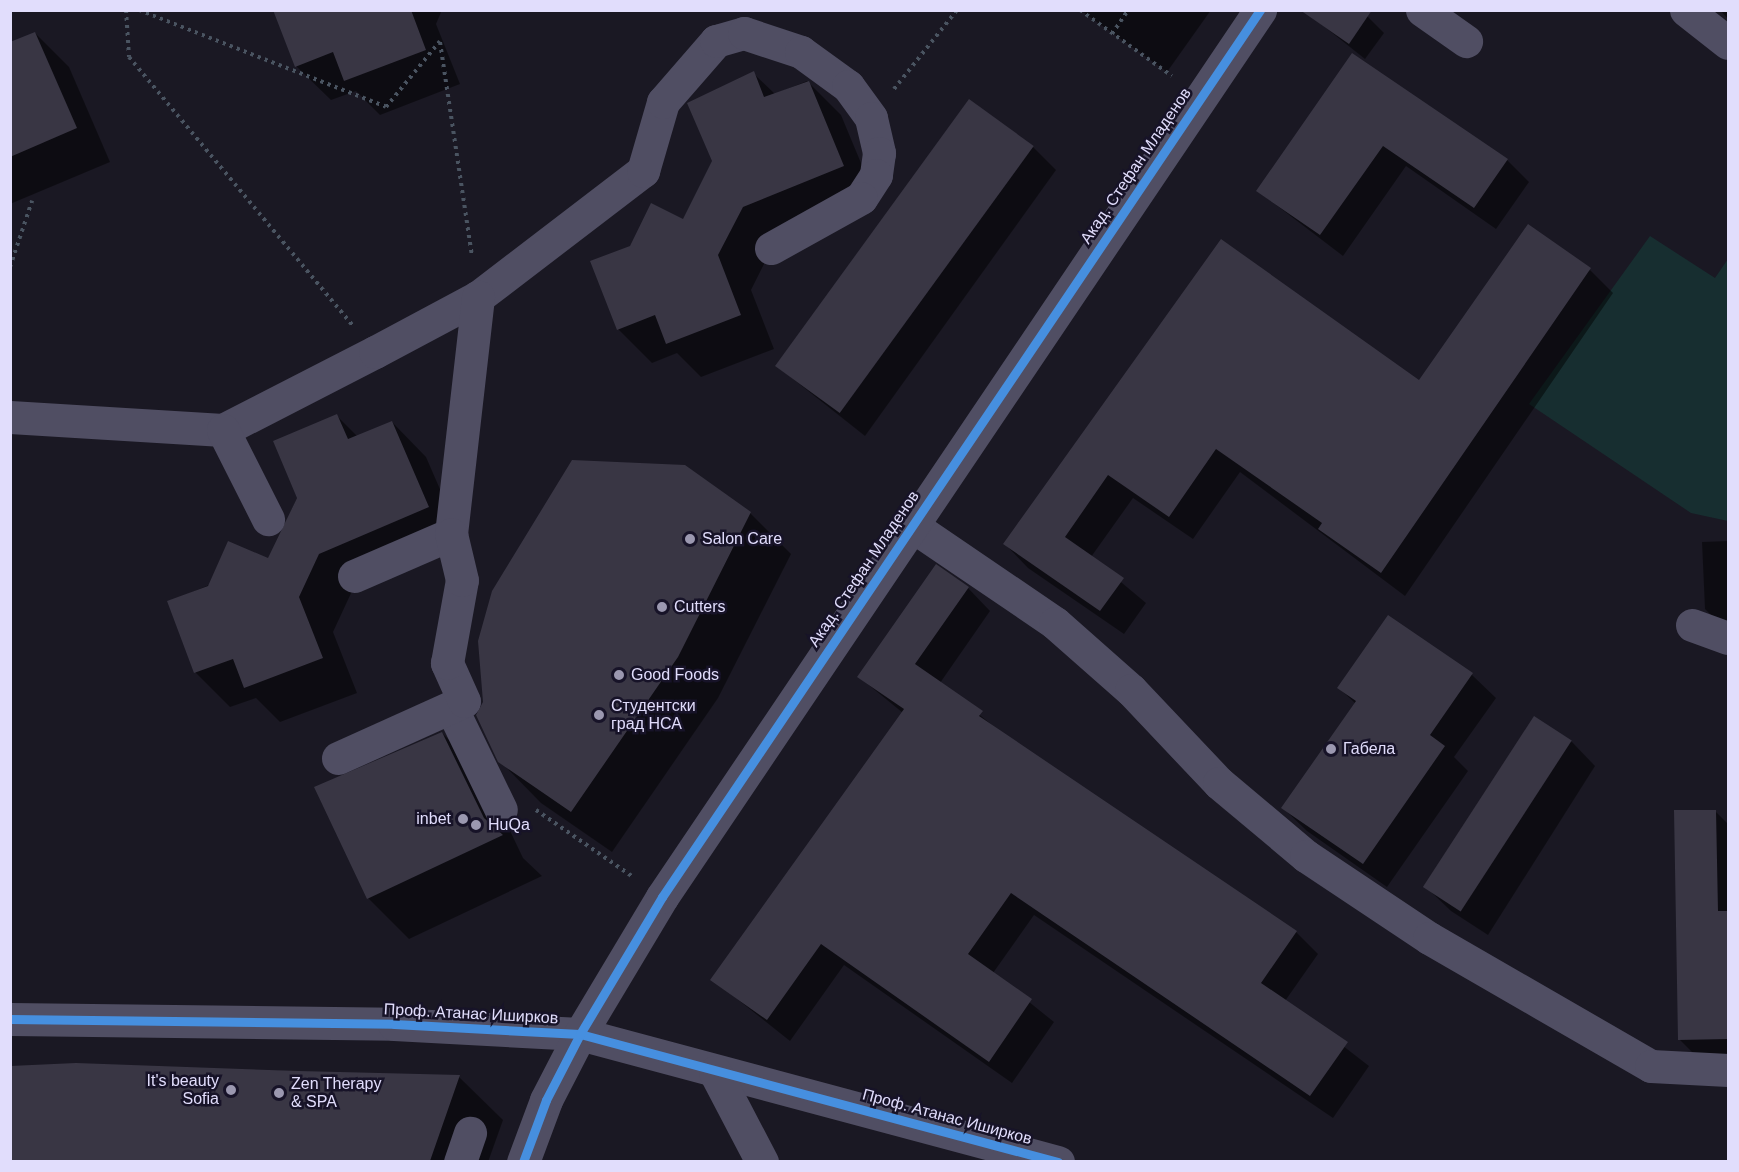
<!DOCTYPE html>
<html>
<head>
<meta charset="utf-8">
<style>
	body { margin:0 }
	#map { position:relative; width:1739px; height:1172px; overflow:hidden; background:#1a1823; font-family:Helvetica,sans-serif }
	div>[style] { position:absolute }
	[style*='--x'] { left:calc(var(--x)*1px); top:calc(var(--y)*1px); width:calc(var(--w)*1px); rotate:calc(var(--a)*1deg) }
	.green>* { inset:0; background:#172e30 }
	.shadow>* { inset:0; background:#0007 }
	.building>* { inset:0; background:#393644; transform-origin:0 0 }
	.path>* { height:4px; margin-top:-2px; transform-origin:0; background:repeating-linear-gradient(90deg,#4a5461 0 3px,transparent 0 7.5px) }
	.minor>* { height:33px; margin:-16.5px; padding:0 16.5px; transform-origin:16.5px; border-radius:16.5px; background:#504e63 }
	.cycleway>* { height:9px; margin:-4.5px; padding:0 4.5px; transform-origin:4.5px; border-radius:4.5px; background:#468fdf }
	.dots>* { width:16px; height:16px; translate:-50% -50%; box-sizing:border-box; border:3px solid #171328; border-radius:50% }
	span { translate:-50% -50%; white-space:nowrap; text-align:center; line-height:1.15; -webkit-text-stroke:5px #171328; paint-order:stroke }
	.street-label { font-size:16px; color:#e1ddfc }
	.poi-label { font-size:16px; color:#e1ddfc }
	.left { translate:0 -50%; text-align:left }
	.right { translate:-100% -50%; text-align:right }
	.frame { position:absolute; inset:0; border:12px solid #e1ddfc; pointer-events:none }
</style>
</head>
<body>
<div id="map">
	<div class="green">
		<i style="clip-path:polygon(1650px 236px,1715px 278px,1728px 259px,1728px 521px,1691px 513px,1529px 404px)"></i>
	</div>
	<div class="shadow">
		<i style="clip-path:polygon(275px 10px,442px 10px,436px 24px,460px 84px,380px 115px,356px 91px,331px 100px,296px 66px)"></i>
		<i style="clip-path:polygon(1080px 10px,1211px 10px,1167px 72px)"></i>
		<i style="clip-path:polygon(1720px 10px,1728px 10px,1728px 19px)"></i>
		<i style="clip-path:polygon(1311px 16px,1367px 16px,1384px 33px,1365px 59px)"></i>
		<i style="clip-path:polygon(35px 33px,69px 67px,110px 162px,10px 204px,10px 44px)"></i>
		<i style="clip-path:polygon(1352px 55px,1507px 160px,1529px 182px,1496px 229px,1406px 166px,1343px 256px,1258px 191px)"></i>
		<i style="clip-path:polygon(753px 73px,775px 94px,807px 81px,841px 115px,876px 199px,776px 240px,751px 290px,774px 349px,701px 377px,677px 353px,652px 363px,618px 329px,631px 247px,683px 221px,713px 161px,689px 103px)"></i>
		<i style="clip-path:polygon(1033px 147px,1056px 170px,865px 436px,778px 367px)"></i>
		<i style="clip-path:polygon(1221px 241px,1420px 382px,1590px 270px,1613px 293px,1405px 596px,1240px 472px,1193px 539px,1133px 498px,1091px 557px,1146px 603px,1124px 634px,1028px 568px,1005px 544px)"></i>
		<i style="clip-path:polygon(336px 415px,358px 437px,392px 422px,426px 457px,463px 542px,353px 589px,333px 632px,357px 693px,280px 722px,256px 698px,230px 707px,196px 673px,169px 602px,268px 560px)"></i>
		<i style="clip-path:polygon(750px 513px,791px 554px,718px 698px,612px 852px,541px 803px,500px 761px,484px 703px)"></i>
		<i style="clip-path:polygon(1728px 541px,1728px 632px,1705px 609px,1702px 542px)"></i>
		<i style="clip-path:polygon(968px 588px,990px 611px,940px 683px,1002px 733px,1296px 932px,1318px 954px,1285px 1001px,1369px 1066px,1333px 1118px,1034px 915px,993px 973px,1054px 1022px,1012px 1083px,844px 965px,790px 1041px,712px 979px,903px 713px,859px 677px)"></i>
		<i style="clip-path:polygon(1388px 617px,1472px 675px,1496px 698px,1454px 757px,1468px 771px,1387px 887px,1307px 831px,1283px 808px,1356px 704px,1339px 688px)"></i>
		<i style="clip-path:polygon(1534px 718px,1572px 742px,1595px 766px,1488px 935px,1451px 911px,1427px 888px)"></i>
		<i style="clip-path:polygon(442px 733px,483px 774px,523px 858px,542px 876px,409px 939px,368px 898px)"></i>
		<i style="clip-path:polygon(1715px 811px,1728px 824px,1728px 1063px,1703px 1063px,1679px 1039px)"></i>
		<i style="clip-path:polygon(75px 1064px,459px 1077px,503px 1120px,488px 1162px,10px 1162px,10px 1068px)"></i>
	</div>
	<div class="building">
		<i style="clip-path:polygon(273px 10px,411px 10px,426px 50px,344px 81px,333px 52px,295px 67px)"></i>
		<i style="clip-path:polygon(1300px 10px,1372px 10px,1349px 44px)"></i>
		<i style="clip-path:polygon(35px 32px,77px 128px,10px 157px,10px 42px)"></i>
		<i style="clip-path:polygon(1352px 53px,1508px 159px,1474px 208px,1383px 146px,1320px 235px,1256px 191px)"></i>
		<i style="clip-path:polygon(754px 71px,764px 97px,809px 81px,844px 166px,743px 207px,718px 255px,741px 315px,666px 344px,655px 315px,617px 330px,590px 261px,630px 246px,651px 203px,683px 219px,712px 161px,687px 103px)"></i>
		<i style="left:969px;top:99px;width:80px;height:330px;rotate:36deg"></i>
		<i style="clip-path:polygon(1528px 224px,1591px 268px,1381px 573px,1318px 529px,1322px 523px,1216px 449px,1169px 517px,1108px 475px,1065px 537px,1124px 578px,1100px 611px,1003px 544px,1221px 239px,1419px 380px)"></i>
		<i style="clip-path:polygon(337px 414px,348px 439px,392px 421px,429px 507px,319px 554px,299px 597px,323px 658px,244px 688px,233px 659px,194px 673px,167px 601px,208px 586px,228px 541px,268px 558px,297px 498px,273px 441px)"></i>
		<i style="clip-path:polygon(572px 460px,685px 465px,751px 512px,678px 657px,571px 812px,498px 762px,476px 715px,483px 702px,478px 641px,492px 591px)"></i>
		<i style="clip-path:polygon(936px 564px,969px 587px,915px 664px,983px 711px,979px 716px,1297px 931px,1261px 983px,1348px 1042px,1310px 1096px,1011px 893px,968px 954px,1032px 999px,989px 1062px,821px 944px,767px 1020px,710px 980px,904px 709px,857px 677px)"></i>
		<i style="clip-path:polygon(1388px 615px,1473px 673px,1430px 735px,1445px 746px,1363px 864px,1281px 808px,1356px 701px,1337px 688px)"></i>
		<i style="left:1534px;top:716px;width:45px;height:204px;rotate:33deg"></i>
		<i style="clip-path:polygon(442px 732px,484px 818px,503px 835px,367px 899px,314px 787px)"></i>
		<i style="clip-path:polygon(1674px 810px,1716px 810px,1718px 911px,1728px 911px,1728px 1039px,1678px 1040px)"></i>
		<i style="clip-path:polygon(76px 1063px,299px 1071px,460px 1075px,430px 1161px,10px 1161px,10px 1066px)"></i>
	</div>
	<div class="path">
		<i style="--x:126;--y:10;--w:47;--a:86.3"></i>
		<i style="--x:129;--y:57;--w:349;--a:50.2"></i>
		<i style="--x:139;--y:10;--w:265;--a:21.4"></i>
		<i style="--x:386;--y:107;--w:85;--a:-50.7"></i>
		<i style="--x:1080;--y:10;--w:113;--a:35.7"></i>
		<i style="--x:1112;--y:34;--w:29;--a:-56"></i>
		<i style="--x:440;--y:42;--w:217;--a:81.5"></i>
		<i style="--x:894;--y:89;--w:101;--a:-51.4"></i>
		<i style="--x:10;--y:267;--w:70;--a:-71.6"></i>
		<i style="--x:536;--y:810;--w:118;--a:34.6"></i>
	</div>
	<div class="minor">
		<i style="--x:1422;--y:10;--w:54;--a:35.2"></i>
		<i style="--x:1686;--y:10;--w:53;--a:38.2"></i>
		<i style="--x:10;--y:417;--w:213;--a:3.5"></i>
		<i style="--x:223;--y:430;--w:171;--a:-27.2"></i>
		<i style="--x:375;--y:352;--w:117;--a:-28.1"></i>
		<i style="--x:478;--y:297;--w:208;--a:-37.4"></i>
		<i style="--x:643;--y:171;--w:72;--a:-73.8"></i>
		<i style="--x:663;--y:102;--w:81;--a:-49"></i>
		<i style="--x:716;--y:41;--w:29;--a:-16"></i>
		<i style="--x:744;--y:33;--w:60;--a:18.4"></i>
		<i style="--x:801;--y:52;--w:58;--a:35.9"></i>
		<i style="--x:848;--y:86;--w:39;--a:54"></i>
		<i style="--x:871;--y:118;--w:36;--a:77"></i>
		<i style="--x:879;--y:153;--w:22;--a:98"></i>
		<i style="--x:876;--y:175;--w:27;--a:123"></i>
		<i style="--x:861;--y:198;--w:103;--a:150.9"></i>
		<i style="--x:223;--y:430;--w:100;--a:63.2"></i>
		<i style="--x:911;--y:525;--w:174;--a:34.2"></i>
		<i style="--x:1055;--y:623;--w:101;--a:41.4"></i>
		<i style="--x:1131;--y:690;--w:128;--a:46.6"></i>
		<i style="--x:1219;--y:783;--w:114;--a:40"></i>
		<i style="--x:1306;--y:856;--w:148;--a:33.7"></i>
		<i style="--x:1429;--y:938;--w:256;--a:30"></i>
		<i style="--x:1651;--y:1066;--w:77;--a:3"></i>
		<i style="--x:354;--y:576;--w:106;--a:-23.4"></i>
		<i style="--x:451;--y:534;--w:239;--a:-83.5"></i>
		<i style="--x:1692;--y:625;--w:38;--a:20"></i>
		<i style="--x:451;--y:707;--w:114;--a:64.1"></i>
		<i style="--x:338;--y:758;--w:138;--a:-24.3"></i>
		<i style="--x:464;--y:701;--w:42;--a:-114.1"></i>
		<i style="--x:447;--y:663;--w:84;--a:-79.8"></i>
		<i style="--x:462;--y:580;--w:47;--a:-103.4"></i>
		<i style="--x:10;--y:1019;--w:384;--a:0.7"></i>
		<i style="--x:394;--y:1024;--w:186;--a:3.1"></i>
		<i style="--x:580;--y:1034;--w:495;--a:15"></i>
		<i style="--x:715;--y:1072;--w:102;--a:62.4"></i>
		<i style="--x:460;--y:1162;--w:31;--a:-71"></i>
		<i style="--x:523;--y:1162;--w:66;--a:-69.6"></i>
		<i style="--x:546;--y:1100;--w:74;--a:-62.7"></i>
		<i style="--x:580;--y:1034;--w:160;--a:-59.1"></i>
		<i style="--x:662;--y:897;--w:1070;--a:-56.01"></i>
	</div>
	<div class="cycleway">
		<i style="--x:10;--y:1019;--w:384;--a:0.7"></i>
		<i style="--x:394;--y:1024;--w:186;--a:3.1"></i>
		<i style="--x:580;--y:1034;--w:495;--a:15"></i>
		<i style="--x:523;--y:1162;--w:66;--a:-69.6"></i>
		<i style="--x:546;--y:1100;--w:74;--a:-62.7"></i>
		<i style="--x:580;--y:1034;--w:160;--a:-59.1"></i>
		<i style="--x:662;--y:897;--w:1070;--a:-56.01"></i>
	</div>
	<div class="dots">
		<i style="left:690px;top:539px;background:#9b98b0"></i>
		<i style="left:662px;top:607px;background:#9b98b0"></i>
		<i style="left:619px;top:675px;background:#9b98b0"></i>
		<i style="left:599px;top:715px;background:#9b98b0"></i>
		<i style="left:1331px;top:749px;background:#9b98b0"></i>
		<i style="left:463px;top:819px;background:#9b98b0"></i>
		<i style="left:476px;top:825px;background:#9b98b0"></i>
		<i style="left:231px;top:1090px;background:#9b98b0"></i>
		<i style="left:279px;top:1093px;background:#9b98b0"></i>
	</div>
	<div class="street-label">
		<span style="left:1136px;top:166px;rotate:-56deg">Акад. Стефан Младенов</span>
		<span style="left:864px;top:569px;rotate:-56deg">Акад. Стефан Младенов</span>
		<span style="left:471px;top:1014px;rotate:3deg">Проф. Атанас Иширков</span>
		<span style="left:947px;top:1117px;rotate:15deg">Проф. Атанас Иширков</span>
	</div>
	<div class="poi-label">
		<span class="left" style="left:702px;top:539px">Salon Care</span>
		<span class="left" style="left:674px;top:607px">Cutters</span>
		<span class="left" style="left:631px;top:675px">Good Foods</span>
		<span class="left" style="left:611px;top:715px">Студентски<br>град НСА</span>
		<span class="left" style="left:1343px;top:749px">Габела</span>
		<span class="right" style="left:451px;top:819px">inbet</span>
		<span class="left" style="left:488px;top:825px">HuQa</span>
		<span class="right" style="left:219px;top:1090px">It's beauty<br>Sofia</span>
		<span class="left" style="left:291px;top:1093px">Zen Therapy<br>&amp; SPA</span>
	</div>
	<div class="frame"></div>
</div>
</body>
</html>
